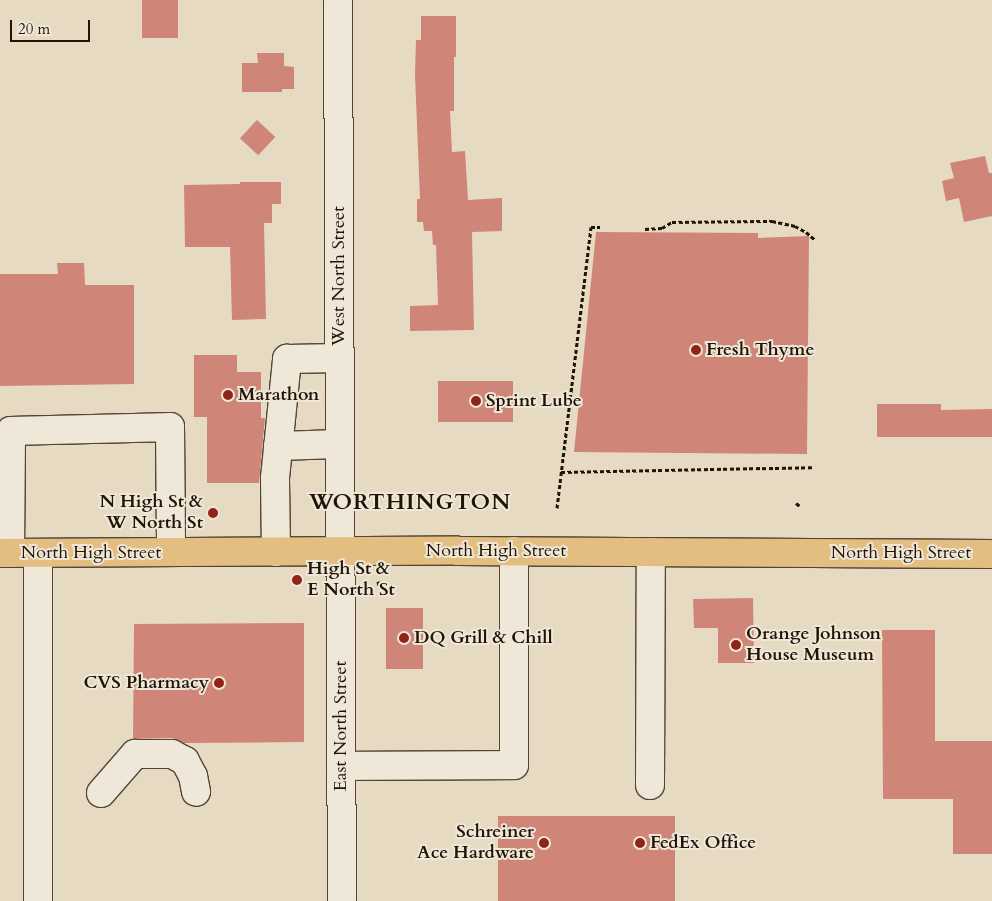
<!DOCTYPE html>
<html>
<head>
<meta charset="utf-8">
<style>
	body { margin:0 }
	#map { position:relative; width:992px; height:901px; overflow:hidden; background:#e7dac2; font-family:Cardo,serif }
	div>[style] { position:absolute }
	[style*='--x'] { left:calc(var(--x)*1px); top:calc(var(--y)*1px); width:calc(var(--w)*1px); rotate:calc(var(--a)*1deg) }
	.building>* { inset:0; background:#d08579; transform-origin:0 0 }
	.path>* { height:3px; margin-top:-1.5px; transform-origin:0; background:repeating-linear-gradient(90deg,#221307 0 4px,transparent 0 6.5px) }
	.roads { filter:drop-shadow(1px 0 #534536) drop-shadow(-1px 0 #534536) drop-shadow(0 1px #534536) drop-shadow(0 -1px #534536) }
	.minor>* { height:28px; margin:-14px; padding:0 14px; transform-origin:14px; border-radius:14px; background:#efe7d7 }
	.major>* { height:28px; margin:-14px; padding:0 14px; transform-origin:14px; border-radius:14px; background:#e4bd81 }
	.dots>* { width:14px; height:14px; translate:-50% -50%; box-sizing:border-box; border:2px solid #efe7d7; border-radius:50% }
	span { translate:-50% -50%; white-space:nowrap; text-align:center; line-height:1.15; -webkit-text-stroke:4px #efe7d7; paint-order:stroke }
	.street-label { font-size:18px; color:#221307 }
	.poi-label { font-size:18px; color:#221307; font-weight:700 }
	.left { translate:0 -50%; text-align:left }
	.right { translate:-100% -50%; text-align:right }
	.district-label { font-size:22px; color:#221307; font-weight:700; letter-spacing:1px }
	.scale { position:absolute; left:10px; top:20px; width:80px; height:22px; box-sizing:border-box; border:2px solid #221307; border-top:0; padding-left:6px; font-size:15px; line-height:18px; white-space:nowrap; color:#221307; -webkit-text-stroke:4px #efe7d7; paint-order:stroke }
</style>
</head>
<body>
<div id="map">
	<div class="building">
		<i style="left:142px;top:0;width:36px;height:38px"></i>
		<i style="clip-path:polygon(421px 16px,456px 16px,456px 57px,454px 57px,454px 111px,450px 111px,452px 152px,465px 151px,468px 200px,502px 198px,502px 231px,472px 232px,474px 330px,410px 331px,410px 306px,438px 305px,436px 245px,433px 245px,432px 231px,424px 231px,423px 222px,417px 222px,417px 199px,420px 199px,415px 75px,416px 40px,421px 40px)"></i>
		<i style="clip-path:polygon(257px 53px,284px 53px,284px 66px,294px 67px,294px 89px,282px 89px,282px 92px,242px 92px,242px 63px,258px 63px)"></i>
		<i style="left:257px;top:120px;width:25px;height:25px;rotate:43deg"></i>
		<i style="clip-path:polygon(985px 156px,989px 173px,992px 173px,992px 216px,964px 222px,959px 198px,946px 201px,942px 181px,954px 178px,950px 163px)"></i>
		<i style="clip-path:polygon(240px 182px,281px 182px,281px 204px,272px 204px,272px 223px,264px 223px,266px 319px,232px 320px,230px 247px,185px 247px,184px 185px,240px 184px)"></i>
		<i style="clip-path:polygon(596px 232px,758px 233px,758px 238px,809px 236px,807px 454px,574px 452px)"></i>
		<i style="clip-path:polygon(57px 263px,84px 263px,85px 285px,134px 285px,134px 384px,0 386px,0 274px,58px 274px)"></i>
		<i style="clip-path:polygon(194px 355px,237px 355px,237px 372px,261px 372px,261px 418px,265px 418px,259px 483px,207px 483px,207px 417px,194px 417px)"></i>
		<i style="left:438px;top:381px;width:75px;height:41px"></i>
		<i style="clip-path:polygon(877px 404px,941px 404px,941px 410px,992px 409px,992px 437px,877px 437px)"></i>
		<i style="clip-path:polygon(753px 598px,754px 663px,718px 663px,718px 628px,694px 628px,693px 599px)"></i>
		<i style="left:386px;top:608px;width:37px;height:61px"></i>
		<i style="clip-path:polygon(304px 623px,304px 742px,184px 743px,172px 738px,133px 739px,134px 624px)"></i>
		<i style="clip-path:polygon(882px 630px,935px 630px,935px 741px,992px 741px,992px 854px,953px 854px,953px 799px,883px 799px)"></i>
		<i style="left:498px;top:816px;width:177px;height:85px"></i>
	</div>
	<div class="path">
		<i style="--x:645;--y:229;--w:17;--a:-3"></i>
		<i style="--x:662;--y:228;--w:12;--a:-31"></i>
		<i style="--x:672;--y:222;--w:100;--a:-0.6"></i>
		<i style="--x:772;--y:221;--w:24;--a:12"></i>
		<i style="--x:795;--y:226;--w:13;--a:29"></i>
		<i style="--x:806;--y:232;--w:11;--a:41"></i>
		<i style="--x:561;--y:472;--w:251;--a:-1.1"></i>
		<i style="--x:796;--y:503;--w:6;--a:39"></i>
		<i style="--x:557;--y:508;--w:283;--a:-83.1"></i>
		<i style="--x:591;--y:227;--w:9;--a:0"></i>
		<i style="--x:378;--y:581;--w:5;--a:79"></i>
	</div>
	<div class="roads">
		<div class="minor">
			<i style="--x:338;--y:0;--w:901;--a:89.75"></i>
			<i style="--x:278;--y:446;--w:61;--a:-1.9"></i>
			<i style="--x:276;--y:552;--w:74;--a:-90.8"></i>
			<i style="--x:275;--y:478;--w:120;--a:-84.2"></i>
			<i style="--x:287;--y:359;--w:52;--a:-1.1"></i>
			<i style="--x:10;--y:553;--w:122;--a:-89.5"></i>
			<i style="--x:11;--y:431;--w:159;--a:-1.4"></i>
			<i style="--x:170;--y:427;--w:125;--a:89.5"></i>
			<i style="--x:38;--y:553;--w:348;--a:90"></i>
			<i style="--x:341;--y:766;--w:173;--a:-0.3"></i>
			<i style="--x:514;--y:765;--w:214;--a:-90"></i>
			<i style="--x:650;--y:785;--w:233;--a:-89.8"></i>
			<i style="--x:101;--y:793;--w:52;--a:-48.9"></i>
			<i style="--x:135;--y:754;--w:37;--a:0"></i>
			<i style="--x:172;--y:754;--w:15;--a:28"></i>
			<i style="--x:185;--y:761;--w:17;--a:62"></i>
			<i style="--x:193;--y:776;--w:16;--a:79"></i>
		</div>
		<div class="major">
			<i style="--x:0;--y:553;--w:457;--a:-0.3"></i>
			<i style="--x:457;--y:551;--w:535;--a:0.32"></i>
		</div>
	</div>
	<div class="dots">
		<i style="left:696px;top:350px;background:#8f2418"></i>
		<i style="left:228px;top:395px;background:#8f2418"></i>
		<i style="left:476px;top:401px;background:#8f2418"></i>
		<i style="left:213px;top:513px;background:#8f2418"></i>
		<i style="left:297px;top:580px;background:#8f2418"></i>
		<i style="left:404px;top:638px;background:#8f2418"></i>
		<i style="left:736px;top:645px;background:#8f2418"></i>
		<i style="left:219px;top:683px;background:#8f2418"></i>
		<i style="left:544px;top:843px;background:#8f2418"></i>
		<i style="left:640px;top:843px;background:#8f2418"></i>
	</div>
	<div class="street-label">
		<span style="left:339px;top:276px;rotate:-90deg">West North Street</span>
		<span style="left:496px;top:551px">North High Street</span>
		<span style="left:91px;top:553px">North High Street</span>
		<span style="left:901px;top:553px">North High Street</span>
		<span style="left:341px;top:726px;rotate:-90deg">East North Street</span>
	</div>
	<div class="poi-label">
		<span class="left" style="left:706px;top:350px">Fresh Thyme</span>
		<span class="left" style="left:238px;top:395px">Marathon</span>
		<span class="left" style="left:486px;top:401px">Sprint Lube</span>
		<span class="right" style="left:203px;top:513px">N High St &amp;<br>W North St</span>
		<span class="left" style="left:307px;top:580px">High St &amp;<br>E North St</span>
		<span class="left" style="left:746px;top:645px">Orange Johnson<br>House Museum</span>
		<span class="left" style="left:414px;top:638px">DQ Grill &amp; Chill</span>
		<span class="right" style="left:209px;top:683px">CVS Pharmacy</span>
		<span class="right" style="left:534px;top:843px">Schreiner<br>Ace Hardware</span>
		<span class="left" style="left:650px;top:843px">FedEx Office</span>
	</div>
	<div class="district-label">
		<span style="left:410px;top:503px">WORTHINGTON</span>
	</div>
	<div class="scale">20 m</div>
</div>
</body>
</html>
